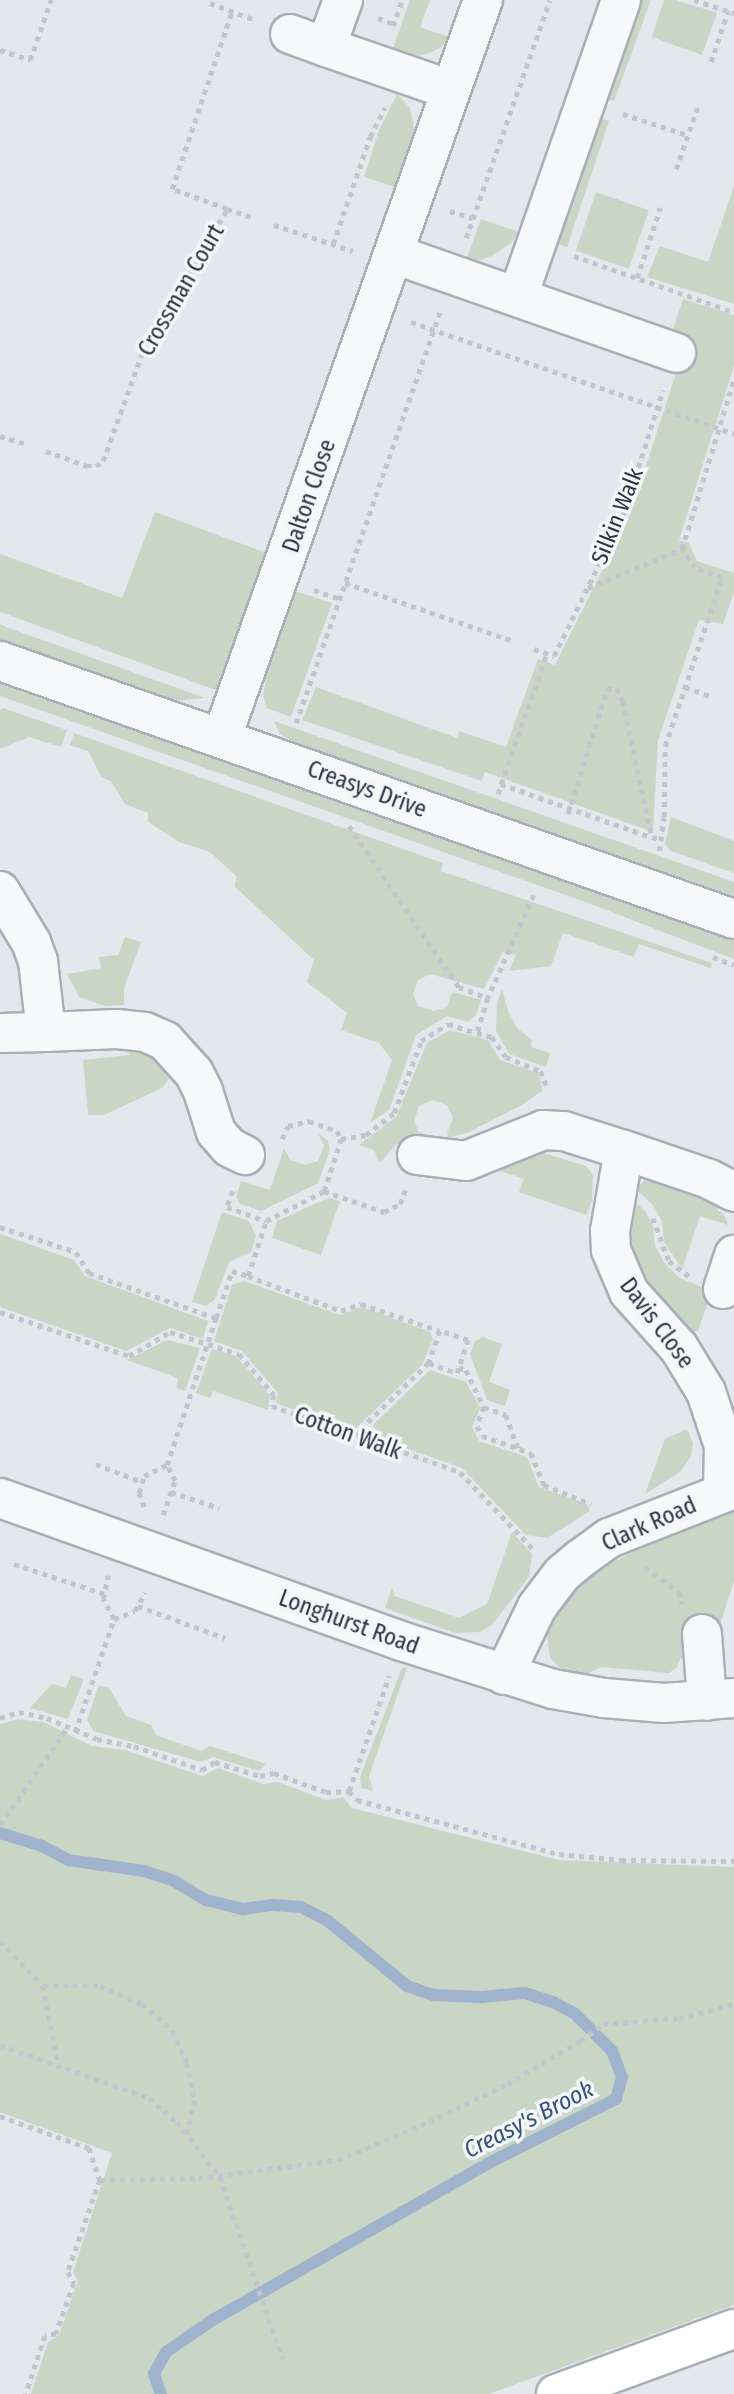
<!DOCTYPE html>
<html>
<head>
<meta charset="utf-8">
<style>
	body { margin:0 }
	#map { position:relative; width:734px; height:2394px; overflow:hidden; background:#e4e7ec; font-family:"Fira Sans Condensed",sans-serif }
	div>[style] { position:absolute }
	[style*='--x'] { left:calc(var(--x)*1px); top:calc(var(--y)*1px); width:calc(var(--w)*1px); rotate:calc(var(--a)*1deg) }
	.green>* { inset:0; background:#c9d6c5; transform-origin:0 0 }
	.stream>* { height:12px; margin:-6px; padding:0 6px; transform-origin:6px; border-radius:6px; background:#9fb4cc }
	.path>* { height:4.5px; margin-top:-2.25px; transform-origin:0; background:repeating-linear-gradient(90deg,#c2c5cb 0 5px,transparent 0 10px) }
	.roads { filter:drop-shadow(2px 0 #a9aeb7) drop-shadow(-2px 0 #a9aeb7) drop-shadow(0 2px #a9aeb7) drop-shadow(0 -2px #a9aeb7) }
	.minor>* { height:38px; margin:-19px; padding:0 19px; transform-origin:19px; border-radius:19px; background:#f7f8fa }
	.highway>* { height:38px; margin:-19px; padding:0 19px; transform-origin:19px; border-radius:19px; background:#fff }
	span { translate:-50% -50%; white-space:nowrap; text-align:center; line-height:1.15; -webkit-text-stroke:7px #f4f6f9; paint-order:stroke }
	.street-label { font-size:23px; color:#2b3445 }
	.water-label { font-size:24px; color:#34527a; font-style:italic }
</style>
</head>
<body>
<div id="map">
	<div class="green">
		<i style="clip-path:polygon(410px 0,430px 0,420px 27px,448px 37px,442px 47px,432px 52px,420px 56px,392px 51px)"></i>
		<i style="clip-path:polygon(635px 0,651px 0,614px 101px,607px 99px,602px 93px)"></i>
		<i style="clip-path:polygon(664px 0,676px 0,717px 13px,702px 55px,652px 37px)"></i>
		<i style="clip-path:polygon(397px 94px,410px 108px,416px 137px,398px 188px,364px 177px,379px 130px)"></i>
		<i style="clip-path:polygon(600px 118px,609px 121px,567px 247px,551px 242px,591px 123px)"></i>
		<i style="clip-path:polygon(734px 186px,734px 304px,647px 277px,660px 246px,708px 262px)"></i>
		<i style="left:596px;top:192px;width:56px;height:62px;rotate:19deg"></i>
		<i style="clip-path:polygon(481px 219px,519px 232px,511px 243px,491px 256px,480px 260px,466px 260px)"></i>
		<i style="clip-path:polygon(683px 299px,734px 315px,734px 366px,679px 540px,689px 543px,697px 561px,734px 573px,734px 593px,723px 624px,699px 620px,658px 740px,653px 832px,485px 772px,482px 781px,302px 720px,316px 687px,457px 738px,459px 731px,506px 747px,538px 659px,555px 665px,630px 515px,688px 336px,672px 332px)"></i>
		<i style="clip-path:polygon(155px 512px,272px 555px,228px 682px,216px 690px,0 612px,0 554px,122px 598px)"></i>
		<i style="clip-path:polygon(295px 591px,332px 603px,291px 717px,267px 708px,263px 695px,268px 667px)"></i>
		<i style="clip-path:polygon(0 624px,6px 627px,205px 698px,171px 701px,0 641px)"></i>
		<i style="clip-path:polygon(0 684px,734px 941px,734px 959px,580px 900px,0 696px)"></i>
		<i style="clip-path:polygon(3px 708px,67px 730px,61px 747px,29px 737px,0 749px,0 710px)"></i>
		<i style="clip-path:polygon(274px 721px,734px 882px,734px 896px,296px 743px,280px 734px)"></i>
		<i style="clip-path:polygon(74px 733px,443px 863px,441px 871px,712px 963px,711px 968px,639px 944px,634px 957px,563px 933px,551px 966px,509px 971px,516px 955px,503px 952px,484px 989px,430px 974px,418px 980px,413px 994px,418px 1006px,434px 1011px,447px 1007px,452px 992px,481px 1000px,476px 1015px,468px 1022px,447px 1016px,416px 1035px,389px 1110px,370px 1123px,392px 1060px,379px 1043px,341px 1030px,347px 1013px,307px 982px,314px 960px,234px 886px,237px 877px,210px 852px,179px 842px,148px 822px,148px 813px,125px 804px,111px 781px,101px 777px,88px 751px,70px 745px)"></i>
		<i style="clip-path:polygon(671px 817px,734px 841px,734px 873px,671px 851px,665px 845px)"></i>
		<i style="clip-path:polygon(125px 937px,141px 942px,124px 988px,124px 1005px,105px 1006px,79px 997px,67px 974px,101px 968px,99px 957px,118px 955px)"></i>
		<i style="clip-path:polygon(502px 989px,508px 1011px,517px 1028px,532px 1040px,531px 1047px,550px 1053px,546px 1067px,509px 1054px,496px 1031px,497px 1003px)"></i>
		<i style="clip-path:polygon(450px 1030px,488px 1040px,500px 1060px,538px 1073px,543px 1090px,522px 1105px,469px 1132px,449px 1138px,447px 1133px,453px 1118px,447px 1105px,432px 1100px,419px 1106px,414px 1121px,419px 1132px,435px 1137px,430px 1142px,396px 1144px,380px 1163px,374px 1150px,359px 1145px,396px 1117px,427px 1043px)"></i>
		<i style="clip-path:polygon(127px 1044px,156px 1054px,170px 1073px,168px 1080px,162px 1088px,104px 1115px,88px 1115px,83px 1060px,129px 1055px)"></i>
		<i style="clip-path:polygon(318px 1133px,328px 1141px,330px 1150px,318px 1183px,261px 1211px,240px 1204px,236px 1197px,241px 1181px,270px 1190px,284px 1148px,290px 1160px,305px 1165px,318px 1161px,324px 1146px)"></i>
		<i style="clip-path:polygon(540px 1152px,586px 1166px,593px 1175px,592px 1201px,586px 1215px,519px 1192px,524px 1179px,495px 1169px)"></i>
		<i style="clip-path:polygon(657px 1177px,703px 1193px,726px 1218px,728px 1225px,700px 1216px,682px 1269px,664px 1242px,662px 1222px,653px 1205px,636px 1189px,644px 1181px)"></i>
		<i style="clip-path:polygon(630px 1197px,646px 1212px,653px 1227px,655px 1246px,664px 1262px,678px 1277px,704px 1288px,711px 1295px,698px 1330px,686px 1335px,649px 1298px,626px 1242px)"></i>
		<i style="clip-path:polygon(328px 1198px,340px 1201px,321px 1255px,272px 1238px,277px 1221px)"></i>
		<i style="clip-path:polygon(222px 1212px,249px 1221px,256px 1236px,251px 1252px,229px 1262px,215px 1299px,206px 1306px,192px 1302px)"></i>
		<i style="clip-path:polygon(0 1234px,74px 1260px,85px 1276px,208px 1321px,203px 1339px,170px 1328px,126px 1351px,0 1307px)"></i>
		<i style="clip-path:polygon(244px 1281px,340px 1315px,362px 1307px,430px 1332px,433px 1339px,422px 1365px,353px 1431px,276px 1403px,278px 1393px,242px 1351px,214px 1341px,232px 1285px)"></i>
		<i style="clip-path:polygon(483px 1337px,502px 1344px,489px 1382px,510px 1390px,505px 1406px,487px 1400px,470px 1354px,475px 1341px)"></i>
		<i style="clip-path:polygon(167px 1340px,200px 1348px,185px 1391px,176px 1388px,178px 1378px,127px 1360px)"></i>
		<i style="clip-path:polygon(212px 1349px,236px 1356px,270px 1395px,268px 1410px,213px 1391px,210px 1398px,196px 1393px)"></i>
		<i style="clip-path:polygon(430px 1370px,466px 1382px,480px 1408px,472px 1427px,479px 1441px,527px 1457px,539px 1487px,587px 1504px,590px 1511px,547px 1538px,526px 1535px,462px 1468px,378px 1438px,373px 1425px)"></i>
		<i style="clip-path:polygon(687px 1429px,693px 1443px,691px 1456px,681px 1471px,645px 1494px,665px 1439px)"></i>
		<i style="clip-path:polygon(734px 1510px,734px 1581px,720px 1625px,682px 1630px,682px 1656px,677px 1667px,669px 1673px,602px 1667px,580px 1677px,562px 1670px,550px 1658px,546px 1626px,572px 1589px,615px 1561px,703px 1517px)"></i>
		<i style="clip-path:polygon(512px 1532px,532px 1554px,529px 1577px,492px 1625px,480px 1632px,455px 1633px,385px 1608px,392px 1588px,395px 1596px,459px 1618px,487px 1604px)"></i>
		<i style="clip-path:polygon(402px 1668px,407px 1668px,369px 1776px,373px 1791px,361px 1788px,360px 1777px)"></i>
		<i style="clip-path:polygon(71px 1675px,84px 1679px,68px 1719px,30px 1708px,52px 1684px,66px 1688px)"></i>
		<i style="clip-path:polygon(99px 1685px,109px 1688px,126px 1716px,151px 1725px,156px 1735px,201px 1751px,210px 1746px,266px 1764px,259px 1771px,213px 1757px,201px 1762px,93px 1731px,87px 1720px)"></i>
		<i style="clip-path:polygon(18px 1719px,43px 1722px,92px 1746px,125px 1750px,203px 1776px,218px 1768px,263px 1784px,278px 1782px,326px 1800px,343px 1797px,352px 1808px,559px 1860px,734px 1867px,734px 2305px,489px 2394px,31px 2394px,48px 2342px,59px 2335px,78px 2281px,73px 2272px,112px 2153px,0 2112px,0 1724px)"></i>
	</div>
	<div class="stream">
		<i style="--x:0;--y:1833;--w:44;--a:17.2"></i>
		<i style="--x:42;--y:1846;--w:30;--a:28"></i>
		<i style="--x:68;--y:1860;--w:77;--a:8.2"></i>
		<i style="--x:144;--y:1871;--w:32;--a:18"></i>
		<i style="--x:174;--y:1881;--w:37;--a:31"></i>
		<i style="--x:206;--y:1900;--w:38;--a:14"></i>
		<i style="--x:243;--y:1909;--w:30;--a:-8"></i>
		<i style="--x:273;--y:1905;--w:28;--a:4"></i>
		<i style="--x:301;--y:1907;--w:30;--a:27"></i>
		<i style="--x:328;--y:1921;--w:102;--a:39.4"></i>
		<i style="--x:407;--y:1986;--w:28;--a:19"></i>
		<i style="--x:433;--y:1995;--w:48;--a:2.4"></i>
		<i style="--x:481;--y:1997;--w:44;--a:-5.2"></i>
		<i style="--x:525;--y:1993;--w:29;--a:18"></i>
		<i style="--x:553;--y:2002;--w:24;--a:28"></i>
		<i style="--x:574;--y:2013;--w:54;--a:45"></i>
		<i style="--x:612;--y:2051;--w:28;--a:69"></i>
		<i style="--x:622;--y:2077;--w:23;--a:105"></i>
		<i style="--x:616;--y:2099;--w:142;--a:153.3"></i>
		<i style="--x:489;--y:2163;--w:316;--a:150.4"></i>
		<i style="--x:214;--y:2319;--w:58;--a:145.5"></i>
		<i style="--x:166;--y:2352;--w:25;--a:119"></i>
		<i style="--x:154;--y:2374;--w:21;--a:71"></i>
	</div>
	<div class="path">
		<i style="--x:694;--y:0;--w:42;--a:18"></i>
		<i style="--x:210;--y:3;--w:48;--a:20.7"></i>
		<i style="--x:378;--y:18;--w:17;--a:21"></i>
		<i style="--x:393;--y:26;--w:28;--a:-71"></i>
		<i style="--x:0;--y:50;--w:32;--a:18"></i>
		<i style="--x:30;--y:60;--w:64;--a:-70.7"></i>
		<i style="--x:711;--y:62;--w:54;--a:-71.6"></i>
		<i style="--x:623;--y:114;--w:67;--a:18.2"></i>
		<i style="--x:676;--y:169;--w:70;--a:-70.8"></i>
		<i style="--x:227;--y:209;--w:59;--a:-160"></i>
		<i style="--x:172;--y:189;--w:188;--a:-71.4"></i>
		<i style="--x:450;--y:211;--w:24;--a:17"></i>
		<i style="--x:274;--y:225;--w:83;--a:18.2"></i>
		<i style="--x:466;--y:238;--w:252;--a:-70.6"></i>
		<i style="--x:333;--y:244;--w:113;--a:-70.9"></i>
		<i style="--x:370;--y:137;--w:33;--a:-63"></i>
		<i style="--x:574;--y:256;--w:170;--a:19.3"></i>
		<i style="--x:637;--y:278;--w:74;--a:-71.8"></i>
		<i style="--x:411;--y:322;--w:342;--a:19.1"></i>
		<i style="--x:0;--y:436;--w:27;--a:17"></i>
		<i style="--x:46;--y:451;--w:44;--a:20.1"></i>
		<i style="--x:87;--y:466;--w:9;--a:0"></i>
		<i style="--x:96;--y:466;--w:9;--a:-36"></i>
		<i style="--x:103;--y:461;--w:115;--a:-70.1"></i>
		<i style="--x:142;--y:353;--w:167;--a:-59.4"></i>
		<i style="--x:227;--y:209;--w:28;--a:18"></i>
		<i style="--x:345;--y:583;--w:178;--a:19"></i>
		<i style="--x:588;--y:588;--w:102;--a:-22.5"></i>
		<i style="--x:682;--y:549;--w:178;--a:-73"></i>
		<i style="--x:314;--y:590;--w:28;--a:19"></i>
		<i style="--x:534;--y:649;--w:21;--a:19"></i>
		<i style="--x:554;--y:656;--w:157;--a:-63.9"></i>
		<i style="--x:623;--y:515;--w:131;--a:-72.3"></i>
		<i style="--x:685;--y:687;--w:30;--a:20"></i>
		<i style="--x:296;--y:723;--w:435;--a:-70.7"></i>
		<i style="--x:501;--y:784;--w:139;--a:-70.7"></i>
		<i style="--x:498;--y:794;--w:10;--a:-73"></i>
		<i style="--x:501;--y:784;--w:159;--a:19.5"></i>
		<i style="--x:568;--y:814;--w:131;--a:-72.7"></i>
		<i style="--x:607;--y:689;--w:10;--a:-6"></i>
		<i style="--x:617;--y:688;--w:14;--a:65"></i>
		<i style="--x:623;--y:701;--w:139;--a:78"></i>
		<i style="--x:652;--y:837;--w:9;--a:18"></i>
		<i style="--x:349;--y:826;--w:195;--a:55.7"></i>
		<i style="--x:459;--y:987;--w:31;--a:21"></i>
		<i style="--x:659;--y:851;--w:34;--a:-82"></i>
		<i style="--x:664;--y:817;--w:71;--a:-89.2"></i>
		<i style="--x:665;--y:746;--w:177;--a:-71.3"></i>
		<i style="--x:722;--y:578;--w:29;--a:-160"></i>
		<i style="--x:695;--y:568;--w:23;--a:-124"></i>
		<i style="--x:534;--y:895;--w:113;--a:114.1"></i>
		<i style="--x:488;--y:998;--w:37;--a:107"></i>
		<i style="--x:477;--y:1033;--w:16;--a:15"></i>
		<i style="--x:492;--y:1037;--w:24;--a:55"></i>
		<i style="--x:506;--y:1057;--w:38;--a:22"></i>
		<i style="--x:541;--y:1071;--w:20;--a:70"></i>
		<i style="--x:713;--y:957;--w:22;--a:21"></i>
		<i style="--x:282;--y:1139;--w:14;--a:-65"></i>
		<i style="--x:288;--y:1126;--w:22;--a:-13"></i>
		<i style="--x:309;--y:1121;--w:30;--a:20"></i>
		<i style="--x:337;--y:1131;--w:9;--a:63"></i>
		<i style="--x:233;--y:1191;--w:17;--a:111"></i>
		<i style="--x:227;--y:1207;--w:41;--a:19.7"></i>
		<i style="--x:324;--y:1191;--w:64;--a:19.3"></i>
		<i style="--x:384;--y:1212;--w:18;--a:-27"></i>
		<i style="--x:400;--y:1204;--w:15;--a:-70"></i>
		<i style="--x:653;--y:1218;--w:46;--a:69.6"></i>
		<i style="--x:669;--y:1261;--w:25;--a:37"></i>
		<i style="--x:0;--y:1227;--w:80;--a:18.2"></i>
		<i style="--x:76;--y:1252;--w:25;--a:58"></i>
		<i style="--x:89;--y:1273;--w:135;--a:19.5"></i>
		<i style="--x:216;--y:1318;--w:50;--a:-71.2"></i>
		<i style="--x:232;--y:1271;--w:17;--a:17"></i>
		<i style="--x:248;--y:1276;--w:58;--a:-71.9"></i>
		<i style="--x:266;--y:1221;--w:65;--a:-27.3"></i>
		<i style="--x:324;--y:1191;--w:55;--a:-71.9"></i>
		<i style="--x:341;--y:1139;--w:25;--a:-9"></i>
		<i style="--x:366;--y:1135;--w:36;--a:-38"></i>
		<i style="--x:394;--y:1113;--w:77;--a:-69.4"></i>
		<i style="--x:421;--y:1041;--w:32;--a:-32"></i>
		<i style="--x:448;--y:1024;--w:30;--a:17"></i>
		<i style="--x:248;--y:1276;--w:99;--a:20.6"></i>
		<i style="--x:341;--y:1311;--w:21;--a:-19"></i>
		<i style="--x:361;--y:1304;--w:83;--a:18.9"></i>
		<i style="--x:440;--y:1331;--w:34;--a:109"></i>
		<i style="--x:429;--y:1363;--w:103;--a:135.8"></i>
		<i style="--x:0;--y:1312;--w:136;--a:18.8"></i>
		<i style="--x:129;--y:1356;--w:48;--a:-30.3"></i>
		<i style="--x:170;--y:1332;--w:72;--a:17.7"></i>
		<i style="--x:239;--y:1354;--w:54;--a:49.5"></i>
		<i style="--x:274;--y:1395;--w:11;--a:100"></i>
		<i style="--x:272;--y:1406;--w:199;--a:19.3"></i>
		<i style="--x:460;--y:1472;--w:108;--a:46.5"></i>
		<i style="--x:429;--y:1363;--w:30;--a:20"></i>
		<i style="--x:457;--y:1373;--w:35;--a:-72"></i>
		<i style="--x:468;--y:1340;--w:29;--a:-162"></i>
		<i style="--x:459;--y:1367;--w:8;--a:23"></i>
		<i style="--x:466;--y:1370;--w:41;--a:64.1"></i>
		<i style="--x:484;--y:1407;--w:20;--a:110"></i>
		<i style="--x:477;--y:1426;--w:11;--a:63"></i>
		<i style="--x:482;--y:1436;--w:52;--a:19.1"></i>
		<i style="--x:531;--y:1453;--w:35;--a:68"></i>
		<i style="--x:544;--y:1485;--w:51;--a:22"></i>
		<i style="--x:484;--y:1407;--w:23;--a:20"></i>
		<i style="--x:506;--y:1415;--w:37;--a:70"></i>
		<i style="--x:96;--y:1464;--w:49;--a:21.4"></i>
		<i style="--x:171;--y:1492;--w:51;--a:18.4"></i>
		<i style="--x:144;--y:1507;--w:15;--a:-110"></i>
		<i style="--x:139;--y:1493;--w:18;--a:-74"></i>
		<i style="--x:144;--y:1476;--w:25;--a:-26"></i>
		<i style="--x:163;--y:1515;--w:36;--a:-71"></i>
		<i style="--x:175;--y:1481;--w:18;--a:-117"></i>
		<i style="--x:167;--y:1465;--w:155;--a:-71.6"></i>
		<i style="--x:14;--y:1564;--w:95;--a:18.4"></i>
		<i style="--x:645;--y:1567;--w:42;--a:36.3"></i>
		<i style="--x:679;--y:1592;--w:12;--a:76"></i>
		<i style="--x:138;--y:1606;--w:93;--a:20.2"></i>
		<i style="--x:114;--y:1619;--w:22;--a:-21"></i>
		<i style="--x:135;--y:1611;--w:21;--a:-62"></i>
		<i style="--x:0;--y:1718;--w:20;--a:-18"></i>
		<i style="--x:19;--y:1712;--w:29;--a:12"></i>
		<i style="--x:47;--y:1718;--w:54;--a:22.8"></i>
		<i style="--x:97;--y:1739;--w:38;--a:11"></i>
		<i style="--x:134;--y:1746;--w:72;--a:19.4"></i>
		<i style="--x:202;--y:1770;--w:15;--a:-32"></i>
		<i style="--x:215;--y:1762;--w:47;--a:17.3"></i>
		<i style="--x:260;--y:1776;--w:14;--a:-12"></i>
		<i style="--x:274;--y:1773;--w:55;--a:20.1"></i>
		<i style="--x:326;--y:1792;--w:23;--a:-2"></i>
		<i style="--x:349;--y:1791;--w:12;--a:48"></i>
		<i style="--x:357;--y:1800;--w:209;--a:15"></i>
		<i style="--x:559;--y:1854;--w:62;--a:5.5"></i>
		<i style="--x:621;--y:1860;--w:113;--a:0.5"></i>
		<i style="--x:75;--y:1732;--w:120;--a:-71"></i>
		<i style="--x:114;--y:1619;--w:23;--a:-119"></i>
		<i style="--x:103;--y:1599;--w:24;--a:-78"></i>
		<i style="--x:349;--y:1791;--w:122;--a:-70.8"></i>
		<i style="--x:0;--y:1825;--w:118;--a:-55.4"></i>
		<i style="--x:0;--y:1941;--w:62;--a:46.3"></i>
		<i style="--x:43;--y:1986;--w:79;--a:79.1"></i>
		<i style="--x:43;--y:1986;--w:57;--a:0"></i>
		<i style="--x:100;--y:1986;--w:46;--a:23.2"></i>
		<i style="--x:142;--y:2004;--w:41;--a:41.1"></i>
		<i style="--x:173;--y:2031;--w:35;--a:66"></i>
		<i style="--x:187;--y:2063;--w:38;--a:78"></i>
		<i style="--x:195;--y:2100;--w:35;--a:103"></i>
		<i style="--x:0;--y:2045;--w:158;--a:19.6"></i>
		<i style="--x:149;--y:2098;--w:37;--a:41"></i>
		<i style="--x:177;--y:2122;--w:70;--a:52"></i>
		<i style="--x:220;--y:2177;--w:193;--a:70.9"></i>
		<i style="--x:0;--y:2116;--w:95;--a:19.8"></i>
		<i style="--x:89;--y:2148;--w:34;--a:71"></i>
		<i style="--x:100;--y:2180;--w:97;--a:109.2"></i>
		<i style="--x:68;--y:2272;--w:13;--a:61"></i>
		<i style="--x:74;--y:2283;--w:54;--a:109.4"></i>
		<i style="--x:56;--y:2334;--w:11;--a:170"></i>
		<i style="--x:45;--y:2336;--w:61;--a:108.1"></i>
		<i style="--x:100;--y:2180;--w:98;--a:-1.2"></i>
		<i style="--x:198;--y:2178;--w:141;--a:-7.3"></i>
		<i style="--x:338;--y:2160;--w:99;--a:-22.7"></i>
		<i style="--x:429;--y:2122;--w:87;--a:-26"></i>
		<i style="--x:507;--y:2084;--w:85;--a:-30.5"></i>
		<i style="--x:580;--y:2041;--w:29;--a:-36"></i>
		<i style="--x:603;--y:2024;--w:76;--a:-4.5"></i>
		<i style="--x:679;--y:2018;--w:57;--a:-14.3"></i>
	</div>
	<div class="roads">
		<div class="minor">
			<i style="--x:343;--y:0;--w:50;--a:109.9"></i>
			<i style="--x:326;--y:47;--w:132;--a:19"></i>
			<i style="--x:290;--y:34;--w:38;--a:20"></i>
			<i style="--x:394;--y:254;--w:299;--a:19.3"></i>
			<i style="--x:518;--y:296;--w:313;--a:-70.8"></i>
			<i style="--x:0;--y:661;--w:778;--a:19.37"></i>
			<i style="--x:222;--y:737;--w:782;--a:-70.5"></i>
			<i style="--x:0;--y:891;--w:60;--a:58.7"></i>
			<i style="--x:31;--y:942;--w:20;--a:70"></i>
			<i style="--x:38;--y:961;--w:71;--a:83.6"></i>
			<i style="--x:46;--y:1032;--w:71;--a:-2.4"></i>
			<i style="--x:117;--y:1029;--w:28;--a:6"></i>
			<i style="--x:145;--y:1032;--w:22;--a:24"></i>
			<i style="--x:165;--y:1041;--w:43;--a:47.8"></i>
			<i style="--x:194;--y:1073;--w:20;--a:63"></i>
			<i style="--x:203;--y:1091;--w:43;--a:72.4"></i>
			<i style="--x:216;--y:1132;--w:20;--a:49"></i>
			<i style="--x:229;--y:1147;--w:18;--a:27"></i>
			<i style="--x:0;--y:1033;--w:46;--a:-1.2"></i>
			<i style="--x:417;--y:1155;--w:49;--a:7"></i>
			<i style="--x:466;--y:1161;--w:83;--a:-21.9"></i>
			<i style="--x:543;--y:1130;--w:21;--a:3"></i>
			<i style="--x:564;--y:1131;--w:63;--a:17.6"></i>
			<i style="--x:723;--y:1289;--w:36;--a:-72"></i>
			<i style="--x:723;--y:1492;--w:46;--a:-88.8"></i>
			<i style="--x:724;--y:1446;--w:57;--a:-108.4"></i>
			<i style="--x:706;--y:1392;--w:52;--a:-121.5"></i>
			<i style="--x:679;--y:1348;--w:75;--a:-131.8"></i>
			<i style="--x:629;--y:1292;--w:46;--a:-113.2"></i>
			<i style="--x:611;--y:1250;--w:19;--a:-93"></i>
			<i style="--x:610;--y:1231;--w:82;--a:-80.2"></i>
			<i style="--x:624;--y:1150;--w:90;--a:18.8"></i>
			<i style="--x:709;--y:1179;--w:28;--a:27"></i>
			<i style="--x:0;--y:1498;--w:426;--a:19.6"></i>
			<i style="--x:401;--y:1641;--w:159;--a:17.5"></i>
			<i style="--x:553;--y:1689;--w:52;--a:10"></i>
			<i style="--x:604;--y:1698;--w:60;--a:4.8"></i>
			<i style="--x:664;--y:1703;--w:70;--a:-4.1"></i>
			<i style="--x:702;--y:1634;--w:67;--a:85.7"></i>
			<i style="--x:504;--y:1675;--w:76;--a:-64.1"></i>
			<i style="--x:537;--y:1607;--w:41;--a:-52.9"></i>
			<i style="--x:562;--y:1574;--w:23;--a:-40"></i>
			<i style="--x:580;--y:1559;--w:36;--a:-36"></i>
			<i style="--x:609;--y:1538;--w:134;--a:-21.4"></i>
		</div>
		<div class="highway">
			<i style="--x:556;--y:2394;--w:189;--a:-20.1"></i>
		</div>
	</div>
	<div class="street-label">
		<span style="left:181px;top:290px;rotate:-60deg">Crossman Court</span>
		<span style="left:309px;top:496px;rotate:-71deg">Dalton Close</span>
		<span style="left:617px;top:516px;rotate:-68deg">Silkin Walk</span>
		<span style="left:367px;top:789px;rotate:20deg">Creasys Drive</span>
		<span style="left:657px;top:1323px;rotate:53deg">Davis Close</span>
		<span style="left:348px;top:1433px;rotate:20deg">Cotton Walk</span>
		<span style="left:649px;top:1524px;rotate:-24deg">Clark Road</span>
		<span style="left:349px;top:1622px;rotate:20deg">Longhurst Road</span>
	</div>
	<div class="water-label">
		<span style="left:529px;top:2120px;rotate:-27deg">Creasy's Brook</span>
	</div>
</div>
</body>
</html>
